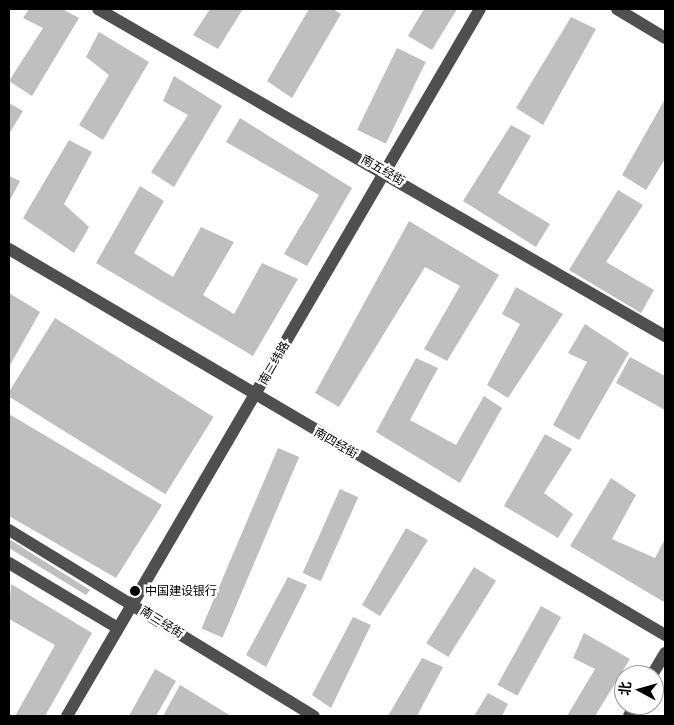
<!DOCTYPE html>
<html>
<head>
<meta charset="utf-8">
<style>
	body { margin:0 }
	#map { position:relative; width:674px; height:725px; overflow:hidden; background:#fff; font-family:Poppins,"Noto Sans SC",sans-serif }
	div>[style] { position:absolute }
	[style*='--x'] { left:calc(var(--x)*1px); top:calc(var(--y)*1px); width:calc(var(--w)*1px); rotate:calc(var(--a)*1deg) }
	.building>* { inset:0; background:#bfbfbf; transform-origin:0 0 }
	.minor>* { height:12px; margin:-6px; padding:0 6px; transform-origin:6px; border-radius:6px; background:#4f4f4f }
	.dots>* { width:14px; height:14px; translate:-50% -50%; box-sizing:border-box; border:2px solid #fff; border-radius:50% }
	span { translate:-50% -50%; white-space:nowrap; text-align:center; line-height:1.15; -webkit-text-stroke:5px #fff; paint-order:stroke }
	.street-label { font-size:12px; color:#000 }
	.poi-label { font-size:12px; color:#000 }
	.left { translate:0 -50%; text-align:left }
	.frame { position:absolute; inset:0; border:10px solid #000; pointer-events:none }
	.north { position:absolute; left:614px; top:665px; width:50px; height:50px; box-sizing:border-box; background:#fff; border:1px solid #999; border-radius:50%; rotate:276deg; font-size:14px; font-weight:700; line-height:20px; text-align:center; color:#000 }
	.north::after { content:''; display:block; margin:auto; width:18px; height:22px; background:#000; clip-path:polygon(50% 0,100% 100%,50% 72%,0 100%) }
</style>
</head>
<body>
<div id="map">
	<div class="building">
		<i style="clip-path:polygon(29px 9px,62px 9px,79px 18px,32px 96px,9px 81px,43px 28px,23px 18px)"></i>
		<i style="clip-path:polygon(210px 9px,243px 9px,218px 49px,193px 35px)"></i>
		<i style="clip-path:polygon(309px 9px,333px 9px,341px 14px,292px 98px,267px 81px)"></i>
		<i style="clip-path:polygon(424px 9px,457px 9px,432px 50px,408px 36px)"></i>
		<i style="clip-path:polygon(571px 17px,596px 29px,543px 125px,516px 108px)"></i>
		<i style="clip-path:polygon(99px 32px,149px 62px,103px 140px,79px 125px,109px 75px,86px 57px)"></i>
		<i style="left:397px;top:48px;width:32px;height:91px;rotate:26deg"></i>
		<i style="clip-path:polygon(174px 76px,222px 106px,174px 187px,151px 172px,188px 115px,163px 101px)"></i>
		<i style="clip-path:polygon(665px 99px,665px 159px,646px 190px,622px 175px)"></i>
		<i style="clip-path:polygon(9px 103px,23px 111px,9px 134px)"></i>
		<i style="clip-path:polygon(240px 118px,352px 188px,307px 266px,284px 254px,319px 195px,226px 142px)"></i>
		<i style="clip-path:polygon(511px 125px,531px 136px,498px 193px,550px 224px,536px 247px,463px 201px)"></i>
		<i style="clip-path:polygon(69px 140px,92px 152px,64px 204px,89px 227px,74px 253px,23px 218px)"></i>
		<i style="clip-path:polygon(9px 176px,20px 181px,9px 202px)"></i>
		<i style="clip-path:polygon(140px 186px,164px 201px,134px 253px,173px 277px,201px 227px,234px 242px,203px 295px,234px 314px,262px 263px,298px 279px,253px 356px,96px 263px)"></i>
		<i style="clip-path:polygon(618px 190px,643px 205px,606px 262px,654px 290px,641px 313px,569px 270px)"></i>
		<i style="clip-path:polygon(409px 221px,499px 275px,447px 361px,424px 349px,460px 286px,425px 267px,339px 407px,315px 393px)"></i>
		<i style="clip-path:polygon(516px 287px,563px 314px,508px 398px,487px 385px,520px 324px,502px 314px)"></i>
		<i style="clip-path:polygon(9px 293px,40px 312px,9px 367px)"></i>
		<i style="left:55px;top:318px;width:187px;height:91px;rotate:32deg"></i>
		<i style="clip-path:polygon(585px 324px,629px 353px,579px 440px,553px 425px,587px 362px,568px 353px)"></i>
		<i style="clip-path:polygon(630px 357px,665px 376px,665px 410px,616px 383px)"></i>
		<i style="clip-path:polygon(416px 358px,438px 368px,410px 420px,456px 445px,484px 396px,502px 408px,460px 483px,376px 432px)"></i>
		<i style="clip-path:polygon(9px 414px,162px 505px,116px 578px,9px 516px)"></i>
		<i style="clip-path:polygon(545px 434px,572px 449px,544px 493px,573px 514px,558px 538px,504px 506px)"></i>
		<i style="left:278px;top:448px;width:23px;height:196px;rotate:23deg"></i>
		<i style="clip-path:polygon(611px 478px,636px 495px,612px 539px,655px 558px,665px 539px,664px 602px,570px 546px)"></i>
		<i style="left:340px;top:489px;width:20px;height:92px;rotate:24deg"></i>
		<i style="clip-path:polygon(406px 528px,428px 540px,380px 616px,362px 605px)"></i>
		<i style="clip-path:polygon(9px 539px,90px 590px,86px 595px,9px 548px)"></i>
		<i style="left:474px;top:567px;width:26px;height:90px;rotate:32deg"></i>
		<i style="clip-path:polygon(288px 577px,307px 585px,266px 667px,246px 655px)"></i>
		<i style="clip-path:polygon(11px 584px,92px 633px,45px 716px,15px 716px,55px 645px,9px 619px)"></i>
		<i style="left:541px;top:606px;width:23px;height:90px;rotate:29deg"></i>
		<i style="clip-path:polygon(353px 617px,371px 625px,331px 708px,312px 695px)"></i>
		<i style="clip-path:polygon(584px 633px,630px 659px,595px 716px,567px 716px,595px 669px,573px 658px)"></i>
		<i style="clip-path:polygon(422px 658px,443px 667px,417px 716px,388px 716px)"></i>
		<i style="clip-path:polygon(155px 669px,176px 681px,156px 716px,129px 716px)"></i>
		<i style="clip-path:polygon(180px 685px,231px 716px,163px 716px)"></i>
		<i style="clip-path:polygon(488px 693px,508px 704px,502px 716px,474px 716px)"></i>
	</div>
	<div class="minor">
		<i style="--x:98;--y:9;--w:655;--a:29.97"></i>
		<i style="--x:617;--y:9;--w:56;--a:31.1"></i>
		<i style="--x:9;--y:249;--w:761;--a:30.47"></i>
		<i style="--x:9;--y:530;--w:357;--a:31.4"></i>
		<i style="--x:9;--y:563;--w:127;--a:30.8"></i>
		<i style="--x:652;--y:675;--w:26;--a:-59"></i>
		<i style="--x:67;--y:716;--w:819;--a:-59.71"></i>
		<i style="--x:629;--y:716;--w:13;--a:-61"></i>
	</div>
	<div class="dots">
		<i style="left:135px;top:591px;background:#000"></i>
	</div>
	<div class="street-label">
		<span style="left:383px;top:170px;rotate:30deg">南五经街</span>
		<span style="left:274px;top:363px;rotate:-60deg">南二纬路</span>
		<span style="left:336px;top:443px;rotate:30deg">南四经街</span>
		<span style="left:162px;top:622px;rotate:32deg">南三经街</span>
	</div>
	<div class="poi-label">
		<span class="left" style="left:145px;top:591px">中国建设银行</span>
	</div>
	<div class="frame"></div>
	<div class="north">北</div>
</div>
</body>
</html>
